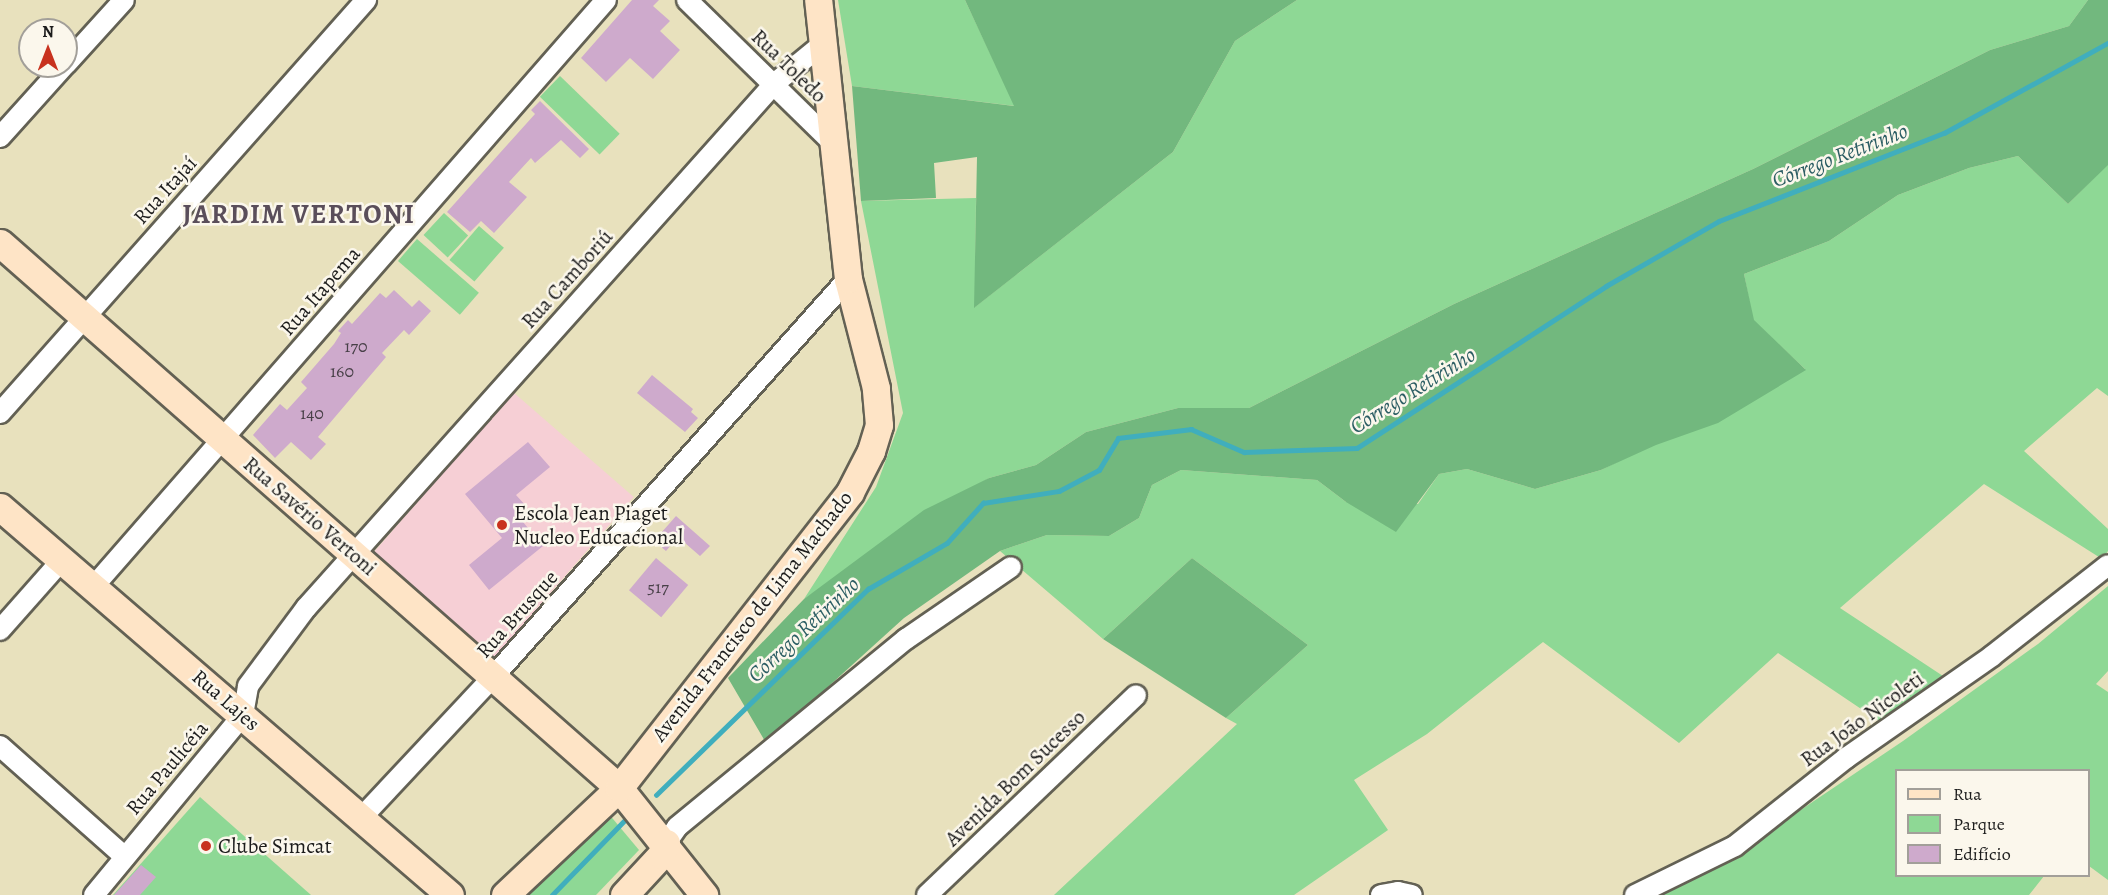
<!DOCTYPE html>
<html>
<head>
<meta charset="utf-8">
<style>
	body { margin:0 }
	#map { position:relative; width:2108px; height:895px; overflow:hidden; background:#e8e1bd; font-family:Alegreya,serif }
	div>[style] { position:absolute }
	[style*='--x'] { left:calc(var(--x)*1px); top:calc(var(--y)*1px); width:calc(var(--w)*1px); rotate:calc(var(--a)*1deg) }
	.built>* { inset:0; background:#f6cfd5; transform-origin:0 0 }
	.green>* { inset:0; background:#8ed895; transform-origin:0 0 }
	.forest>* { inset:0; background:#72b87e }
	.stream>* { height:4.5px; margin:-2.25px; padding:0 2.25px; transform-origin:2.25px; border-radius:2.25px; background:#40aebd }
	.building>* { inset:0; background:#ceaacc; transform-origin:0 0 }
	.roads { filter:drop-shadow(2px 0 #636154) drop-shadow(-2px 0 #636154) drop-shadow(0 2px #636154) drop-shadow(0 -2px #636154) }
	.street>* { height:20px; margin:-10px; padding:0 10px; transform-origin:10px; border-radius:10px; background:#fff }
	.secondary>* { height:27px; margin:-13.5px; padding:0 13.5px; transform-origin:13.5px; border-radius:13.5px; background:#fee4c6 }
	.dots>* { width:16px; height:16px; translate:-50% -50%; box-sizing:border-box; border:3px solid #fbf7ec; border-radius:50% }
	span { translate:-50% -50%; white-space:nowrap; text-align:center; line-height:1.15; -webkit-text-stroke:5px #fbf7ec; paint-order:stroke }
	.number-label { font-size:18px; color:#484048 }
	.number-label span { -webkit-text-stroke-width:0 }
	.street-label { font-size:21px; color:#1c1c1c }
	.poi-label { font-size:21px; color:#1c1c1c }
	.left { translate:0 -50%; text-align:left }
	.water-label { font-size:22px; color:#2c5e64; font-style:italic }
	.district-label { font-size:27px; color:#5a4e5a; font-weight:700; letter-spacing:1.5px }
	.legend { position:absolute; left:1895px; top:769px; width:195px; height:108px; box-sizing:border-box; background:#fbf7ec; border:2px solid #a29f99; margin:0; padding:8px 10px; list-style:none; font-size:18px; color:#1c1c1c }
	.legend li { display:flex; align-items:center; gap:12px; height:30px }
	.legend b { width:30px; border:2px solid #a29f99 }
	.north { position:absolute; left:18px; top:18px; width:60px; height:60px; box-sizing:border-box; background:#fbf7ec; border:2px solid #a29f99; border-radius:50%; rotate:0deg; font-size:16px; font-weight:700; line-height:24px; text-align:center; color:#1c1c1c }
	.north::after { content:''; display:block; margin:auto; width:21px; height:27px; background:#c8321e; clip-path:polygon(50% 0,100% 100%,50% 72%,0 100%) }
</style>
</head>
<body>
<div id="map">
	<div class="built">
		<i style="left:513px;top:392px;width:160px;height:215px;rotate:41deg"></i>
	</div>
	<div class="green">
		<i style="clip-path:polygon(838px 0,965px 0,1015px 106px,852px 86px)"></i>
		<i style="clip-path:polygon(1297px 0,2088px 0,2069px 26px,1990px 50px,1753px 169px,1454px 304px,1249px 408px,1178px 408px,1086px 432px,1036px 465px,989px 478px,804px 599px,876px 487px,903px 413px,861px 201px,976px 198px,975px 307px,1173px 152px,1235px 41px)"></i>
		<i style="left:560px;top:76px;width:83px;height:29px;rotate:44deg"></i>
		<i style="clip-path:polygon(2018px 156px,2068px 204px,2108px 164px,2108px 396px,2097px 388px,2024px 451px,2108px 529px,2108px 551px,2102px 559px,1984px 484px,1840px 608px,1943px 676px,1882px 723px,1778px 653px,1679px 743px,1543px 642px,1427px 734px,1354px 780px,1388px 830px,1294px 895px,1054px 895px,1237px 724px,1226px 718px,1308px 645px,1192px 558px,1103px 639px,1000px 551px,1047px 535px,1109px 536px,1139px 518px,1152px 485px,1181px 470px,1317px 480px,1346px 502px,1418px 504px,1439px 474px,1467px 469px,1535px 489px,1601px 470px,1805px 369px,1753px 320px,1744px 274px,1829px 241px,1898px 195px,1969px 168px)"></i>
		<i style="left:444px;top:213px;width:33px;height:30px;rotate:43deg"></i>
		<i style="left:479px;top:226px;width:33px;height:45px;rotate:41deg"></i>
		<i style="left:417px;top:239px;width:82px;height:29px;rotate:41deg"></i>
		<i style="clip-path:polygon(2108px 586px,2108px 671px,2096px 684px,2108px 692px,2108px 880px,2089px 866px,2088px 770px,1896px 770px,1896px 876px,2044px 876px,2029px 895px,1655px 895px,1710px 871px,1903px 741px,2038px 644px)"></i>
		<i style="clip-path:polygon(200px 797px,311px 895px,113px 895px)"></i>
		<i style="clip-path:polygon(608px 813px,639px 850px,596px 895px,517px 895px)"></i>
	</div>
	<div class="forest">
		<i style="clip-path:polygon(965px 0,1297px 0,1235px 41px,1173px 152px,974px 308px,977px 157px,934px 163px,936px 198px,861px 201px,852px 86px,1014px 106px)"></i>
		<i style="clip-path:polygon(2088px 0,2108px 0,2108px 165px,2068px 204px,2018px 156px,1969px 168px,1898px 195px,1829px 241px,1744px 274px,1754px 320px,1806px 370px,1718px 423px,1656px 445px,1601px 470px,1535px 489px,1467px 469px,1439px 474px,1396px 532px,1346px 502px,1317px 480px,1181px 470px,1152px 485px,1139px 518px,1109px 536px,1047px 535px,1000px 551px,904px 618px,766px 743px,728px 678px,804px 599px,924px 510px,989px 478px,1036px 465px,1086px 432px,1178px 408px,1249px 408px,1454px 304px,1753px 169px,1990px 50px,2069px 26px)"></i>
		<i style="clip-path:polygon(1192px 558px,1308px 645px,1226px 718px,1103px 639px)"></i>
	</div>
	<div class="stream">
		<i style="--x:656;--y:795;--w:296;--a:-44.2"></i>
		<i style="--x:868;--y:589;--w:91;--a:-30.2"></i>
		<i style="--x:947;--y:543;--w:54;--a:-48"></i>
		<i style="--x:983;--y:503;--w:77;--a:-9"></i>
		<i style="--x:1059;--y:491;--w:45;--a:-27.7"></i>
		<i style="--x:1099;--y:470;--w:37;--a:-59"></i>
		<i style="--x:1118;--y:438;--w:74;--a:-7"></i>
		<i style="--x:1191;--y:429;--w:58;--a:23.5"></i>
		<i style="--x:1244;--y:452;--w:113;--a:-2"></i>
		<i style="--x:1357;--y:448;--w:297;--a:-33"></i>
		<i style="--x:1606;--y:286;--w:130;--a:-29.9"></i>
		<i style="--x:1719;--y:221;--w:242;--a:-21.4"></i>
		<i style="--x:1944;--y:133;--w:187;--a:-28.8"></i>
		<i style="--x:552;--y:895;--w:107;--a:-45.8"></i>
	</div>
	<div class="building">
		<i style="clip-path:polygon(632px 0,659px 0,653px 6px,670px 21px,660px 31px,680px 50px,653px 79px,630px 58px,606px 82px,581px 58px)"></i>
		<i style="clip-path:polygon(540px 101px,589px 149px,580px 158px,561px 140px,535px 163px,531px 158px,509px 182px,527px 197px,494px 233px,481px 221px,470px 232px,447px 212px,535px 114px,531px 110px)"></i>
		<i style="clip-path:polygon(394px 290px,412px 307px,419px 300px,431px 311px,409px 335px,404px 330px,382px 353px,386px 357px,318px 437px,326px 444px,311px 460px,291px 442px,275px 458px,253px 435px,280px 404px,287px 410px,307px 388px,301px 382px,334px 344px,341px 333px,338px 331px,348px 320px,352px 324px,380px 293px,386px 298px)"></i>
		<i style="clip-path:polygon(652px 375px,693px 409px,691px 412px,698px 418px,685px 432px,637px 393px)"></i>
		<i style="clip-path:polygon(528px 442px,550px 467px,516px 495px,527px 507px,518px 516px,543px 546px,489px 590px,469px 565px,502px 538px,465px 494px)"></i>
		<i style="clip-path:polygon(676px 516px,710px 546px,700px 556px,678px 537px,666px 551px,654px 541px)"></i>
		<i style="left:656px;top:558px;width:42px;height:42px;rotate:40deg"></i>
		<i style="clip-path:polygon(141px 865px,156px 877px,140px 895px,114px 895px)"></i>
	</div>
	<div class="roads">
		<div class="street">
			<i style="--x:687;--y:0;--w:203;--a:44.4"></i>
			<i style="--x:66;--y:64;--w:86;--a:-47.8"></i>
			<i style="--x:0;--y:137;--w:96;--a:-48"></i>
			<i style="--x:0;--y:413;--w:552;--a:-48.45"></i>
			<i style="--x:94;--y:586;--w:778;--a:-48.86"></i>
			<i style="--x:0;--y:630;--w:94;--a:-48.5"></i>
			<i style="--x:0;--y:746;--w:167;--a:41.6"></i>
			<i style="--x:362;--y:817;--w:192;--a:-46.9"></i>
			<i style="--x:493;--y:677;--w:533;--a:-48.27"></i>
			<i style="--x:666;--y:843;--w:19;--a:-55"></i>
			<i style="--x:677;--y:827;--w:296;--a:-39.4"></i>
			<i style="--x:906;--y:639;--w:127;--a:-34.4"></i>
			<i style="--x:94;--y:895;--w:234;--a:-50.4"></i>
			<i style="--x:243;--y:715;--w:29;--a:-80"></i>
			<i style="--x:248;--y:686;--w:97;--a:-53.4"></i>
			<i style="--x:306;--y:608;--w:703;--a:-48.23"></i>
			<i style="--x:774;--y:84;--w:65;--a:-39.4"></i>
			<i style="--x:927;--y:895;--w:289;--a:-43.7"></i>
			<i style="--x:1381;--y:895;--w:17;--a:-10"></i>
			<i style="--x:1398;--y:892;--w:14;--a:12"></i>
			<i style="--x:1635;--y:895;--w:111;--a:-26.1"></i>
			<i style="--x:1735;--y:846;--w:142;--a:-38.4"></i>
			<i style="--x:1846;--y:758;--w:178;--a:-34.9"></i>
			<i style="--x:1992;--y:656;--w:147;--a:-38.1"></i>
		</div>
		<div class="secondary">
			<i style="--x:0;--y:243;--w:825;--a:41.36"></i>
			<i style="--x:619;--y:788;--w:137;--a:51.5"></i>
			<i style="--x:0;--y:507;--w:594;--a:40.77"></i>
			<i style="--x:505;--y:895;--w:156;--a:-43.2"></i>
			<i style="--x:619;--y:788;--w:375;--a:-52"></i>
			<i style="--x:850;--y:492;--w:46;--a:-62.9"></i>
			<i style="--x:871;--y:451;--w:27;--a:-73"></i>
			<i style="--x:879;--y:425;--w:37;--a:-95"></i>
			<i style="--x:876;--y:388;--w:113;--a:-104.4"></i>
			<i style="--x:848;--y:279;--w:281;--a:-96.1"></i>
			<i style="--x:624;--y:895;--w:54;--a:-47.2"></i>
			<i style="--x:661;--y:855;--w:13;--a:-67"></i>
		</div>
	</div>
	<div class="dots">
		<i style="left:502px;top:525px;background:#c8321e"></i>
		<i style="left:206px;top:846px;background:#c8321e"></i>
	</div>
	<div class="number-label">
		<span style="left:356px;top:346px">170</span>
		<span style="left:342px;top:371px">160</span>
		<span style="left:312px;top:413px">140</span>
		<span style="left:658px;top:587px">517</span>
	</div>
	<div class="street-label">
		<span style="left:789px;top:66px;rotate:44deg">Rua Toledo</span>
		<span style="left:165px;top:190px;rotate:-48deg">Rua Itajaí</span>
		<span style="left:567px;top:279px;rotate:-48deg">Rua Camboriú</span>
		<span style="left:320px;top:291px;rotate:-49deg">Rua Itapema</span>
		<span style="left:310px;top:516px;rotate:41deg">Rua Savério Vertoni</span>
		<span style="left:517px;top:614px;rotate:-48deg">Rua Brusque</span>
		<span style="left:752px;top:616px;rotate:-52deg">Avenida Francisco de Lima Machado</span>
		<span style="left:226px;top:700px;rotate:41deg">Rua Lajes</span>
		<span style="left:1862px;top:719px;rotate:-36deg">Rua João Nicoleti</span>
		<span style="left:167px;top:768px;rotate:-50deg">Rua Paulicéia</span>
		<span style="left:1015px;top:778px;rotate:-44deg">Avenida Bom Sucesso</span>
	</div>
	<div class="poi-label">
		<span class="left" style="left:514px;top:525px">Escola Jean Piaget<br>Nucleo Educacional</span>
		<span class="left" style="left:218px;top:846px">Clube Simcat</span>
	</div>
	<div class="water-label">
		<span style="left:1840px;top:156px;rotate:-21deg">Córrego Retirinho</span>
		<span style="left:1413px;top:391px;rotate:-32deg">Córrego Retirinho</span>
		<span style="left:804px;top:630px;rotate:-43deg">Córrego Retirinho</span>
	</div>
	<div class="district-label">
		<span style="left:299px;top:215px">JARDIM VERTONI</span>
	</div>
	<ul class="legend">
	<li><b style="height:8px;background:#fee4c6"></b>Rua</li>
	<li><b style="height:16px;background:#8ed895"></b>Parque</li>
	<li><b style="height:16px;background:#ceaacc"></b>Edifício</li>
	</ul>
	<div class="north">N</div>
</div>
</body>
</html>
